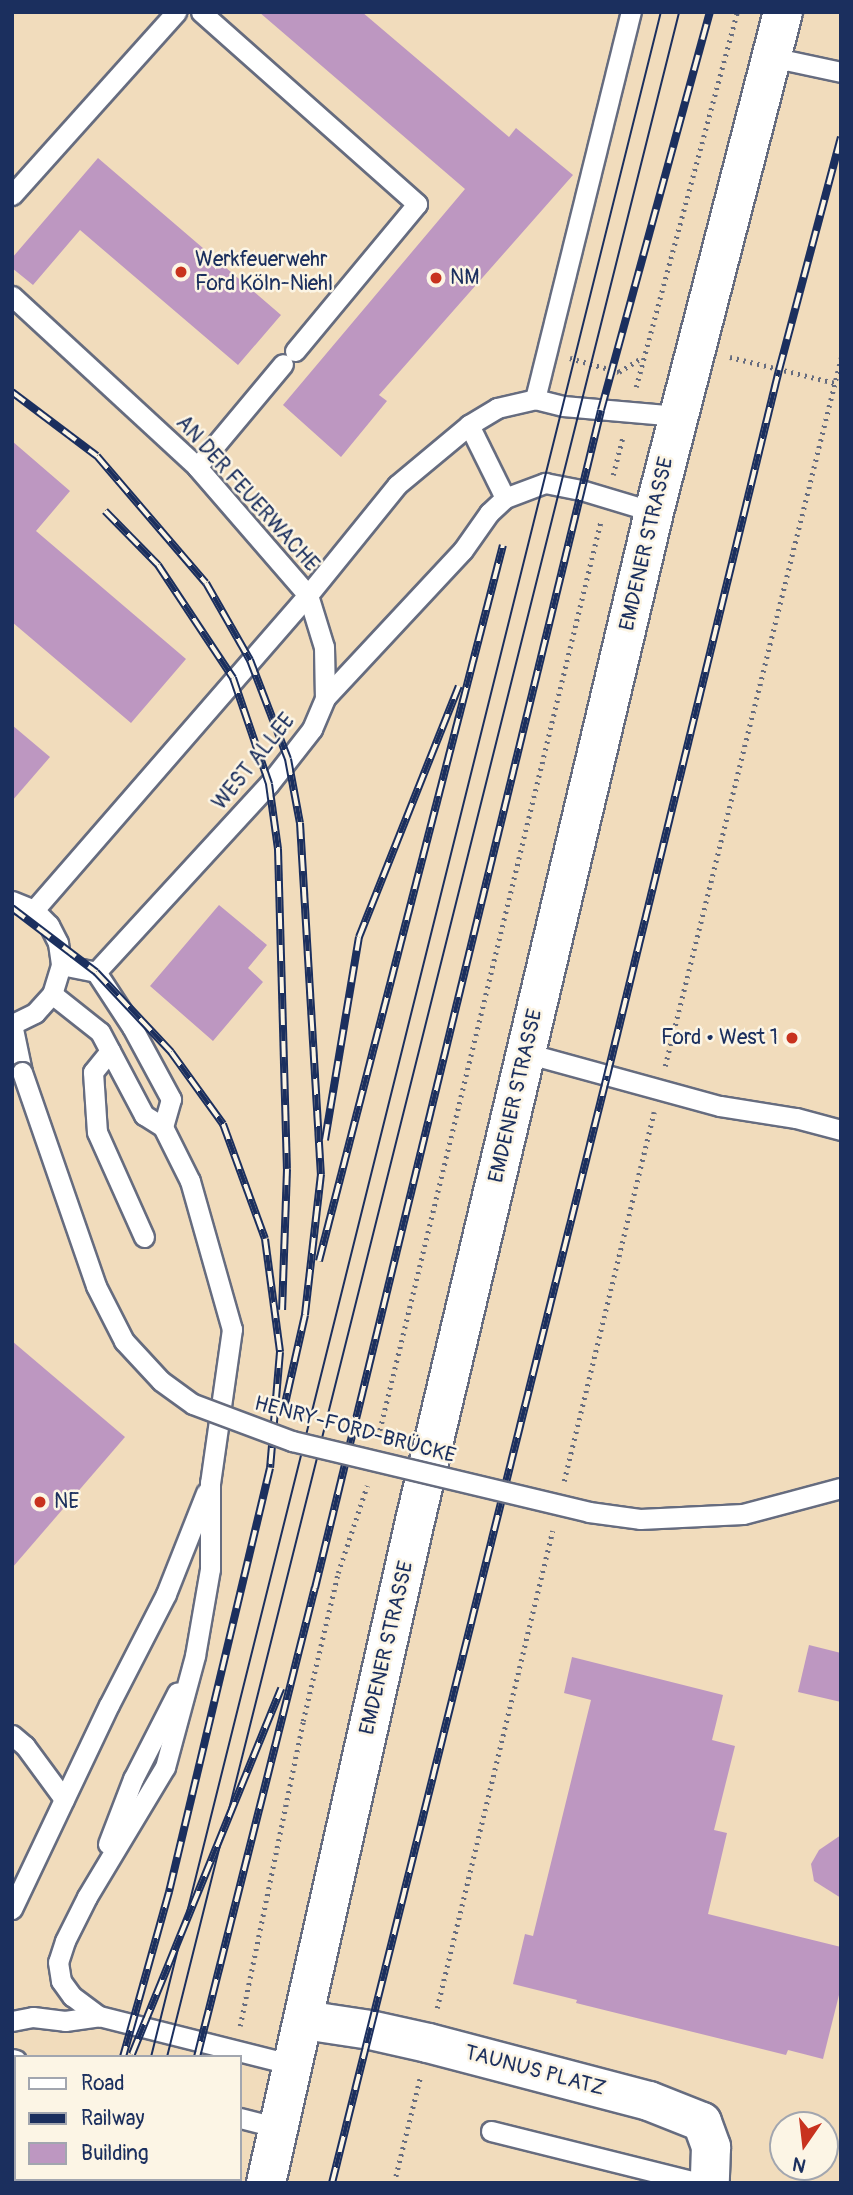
<!DOCTYPE html>
<html>
<head>
<meta charset="utf-8">
<style>
	body { margin:0 }
	#map { position:relative; width:853px; height:2195px; overflow:hidden; background:#f1dcbc; font-family:Pangolin,sans-serif }
	div>[style] { position:absolute }
	[style*='--x'] { left:calc(var(--x)*1px); top:calc(var(--y)*1px); width:calc(var(--w)*1px); rotate:calc(var(--a)*1deg) }
	.building>* { inset:0; background:#bd97c1 }
	.path>* { height:4.5px; margin-top:-2.25px; transform-origin:0; background:repeating-linear-gradient(90deg,#666c7f 0 2px,transparent 0 7px) }
	.roads { filter:drop-shadow(2px 0 #666c7f) drop-shadow(-2px 0 #666c7f) drop-shadow(0 2px #666c7f) drop-shadow(0 -2px #666c7f) }
	.service>* { height:19px; margin:-9.5px; padding:0 9.5px; transform-origin:9.5px; border-radius:9.5px; background:#fff }
	.minor>* { height:38px; margin:-19px; padding:0 19px; transform-origin:19px; border-radius:19px; background:#fff }
	.tertiary>* { height:38px; margin:-19px; padding:0 19px; transform-origin:19px; border-radius:19px; background:#fff }
	.tram>* { height:2px; margin:-1px; padding:0 1px; transform-origin:1px; border-radius:1px; background:#1b2f5e }
	.rail>* { height:8px; margin-top:-4px; transform-origin:0; background:repeating-linear-gradient(90deg,#fcf5e5 0 16px,#1b2f5e 0 32px); box-sizing:border-box; border-block:2px solid #1b2f5e }
	.bridges { filter:drop-shadow(2px 0 #666c7f) drop-shadow(-2px 0 #666c7f) drop-shadow(0 2px #666c7f) drop-shadow(0 -2px #666c7f) }
	.service-bridge>* { height:19px; margin:-9.5px; padding:0 9.5px; transform-origin:9.5px; border-radius:9.5px; background:#fff }
	.dots>* { width:19px; height:19px; translate:-50% -50%; box-sizing:border-box; border:4px solid #fcf5e5; border-radius:50% }
	span { translate:-50% -50%; white-space:nowrap; text-align:center; line-height:1.15; -webkit-text-stroke:5px #fcf5e5; paint-order:stroke }
	.poi-label { font-size:21px; color:#1b2f5e }
	.left { translate:0 -50%; text-align:left }
	.right { translate:-100% -50%; text-align:right }
	.street-label { font-size:21px; color:#1b2f5e }
	.frame { position:absolute; inset:0; border:14px solid #1b2f5e; pointer-events:none }
	.legend { position:absolute; left:14px; top:2055px; width:228px; height:126px; box-sizing:border-box; background:#fcf5e5; border:2px solid #a2a6af; margin:0; padding:9px 12px; list-style:none; font-size:21px; color:#1b2f5e }
	.legend li { display:flex; align-items:center; gap:14px; height:35px }
	.legend b { width:35px; border:2px solid #a2a6af }
	.north { position:absolute; left:769px; top:2111px; width:70px; height:70px; box-sizing:border-box; background:#fcf5e5; border:2px solid #a2a6af; border-radius:50%; rotate:194deg; font-size:19px; font-weight:700; line-height:28px; text-align:center; color:#1b2f5e }
	.north::after { content:''; display:block; margin:auto; width:24px; height:32px; background:#c8321e; clip-path:polygon(50% 0,100% 100%,50% 72%,0 100%) }
</style>
</head>
<body>
<div id="map">
	<div class="building">
		<i style="clip-path:polygon(259px 12px,362px 12px,509px 137px,516px 128px,573px 175px,379px 395px,387px 401px,341px 457px,283px 405px,465px 189px)"></i>
		<i style="clip-path:polygon(98px 158px,281px 315px,238px 365px,80px 230px,33px 285px,12px 268px,12px 258px)"></i>
		<i style="clip-path:polygon(12px 441px,70px 491px,36px 531px,186px 659px,131px 723px,12px 622px)"></i>
		<i style="clip-path:polygon(12px 725px,50px 757px,12px 801px)"></i>
		<i style="clip-path:polygon(219px 905px,267px 945px,248px 968px,263px 982px,213px 1041px,150px 986px)"></i>
		<i style="clip-path:polygon(12px 1341px,125px 1437px,12px 1568px)"></i>
		<i style="clip-path:polygon(809px 1645px,841px 1653px,841px 1702px,798px 1692px)"></i>
		<i style="clip-path:polygon(572px 1657px,723px 1695px,712px 1740px,735px 1746px,714px 1830px,727px 1833px,708px 1914px,841px 1947px,841px 1987px,823px 2059px,788px 2050px,786px 2055px,576px 2003px,577px 2000px,513px 1984px,525px 1934px,533px 1936px,591px 1700px,564px 1693px)"></i>
		<i style="clip-path:polygon(841px 1835px,841px 1898px,814px 1881px,811px 1864px,819px 1850px)"></i>
	</div>
	<div class="path">
		<i style="--x:730;--y:357;--w:108;--a:13.9"></i>
		<i style="--x:570;--y:358;--w:51;--a:15.9"></i>
		<i style="--x:619;--y:372;--w:28;--a:-32"></i>
		<i style="--x:636;--y:387;--w:388;--a:-74.9"></i>
		<i style="--x:613;--y:475;--w:40;--a:-75.6"></i>
		<i style="--x:665;--y:1066;--w:730;--a:-76.04"></i>
		<i style="--x:378;--y:1437;--w:944;--a:-76.33"></i>
		<i style="--x:564;--y:1481;--w:380;--a:-76.3"></i>
		<i style="--x:437;--y:2008;--w:491;--a:-76.4"></i>
		<i style="--x:240;--y:2026;--w:311;--a:-78.3"></i>
		<i style="--x:303;--y:1721;--w:152;--a:-76.7"></i>
		<i style="--x:338;--y:1573;--w:92;--a:-71.6"></i>
		<i style="--x:12;--y:2093;--w:4;--a:27"></i>
		<i style="--x:107;--y:2183;--w:4;--a:-76"></i>
		<i style="--x:204;--y:2183;--w:4;--a:-76"></i>
		<i style="--x:394;--y:2183;--w:108;--a:-76.1"></i>
	</div>
	<div class="roads">
		<div class="service">
			<i style="--x:201;--y:12;--w:289;--a:41.6"></i>
			<i style="--x:417;--y:204;--w:191;--a:129.7"></i>
			<i style="--x:771;--y:57;--w:72;--a:12.1"></i>
			<i style="--x:12;--y:195;--w:246;--a:-48.1"></i>
			<i style="--x:12;--y:296;--w:252;--a:42.7"></i>
			<i style="--x:197;--y:467;--w:169;--a:49.1"></i>
			<i style="--x:308;--y:595;--w:54;--a:72.9"></i>
			<i style="--x:324;--y:647;--w:51;--a:88.9"></i>
			<i style="--x:535;--y:399;--w:399;--a:-76.1"></i>
			<i style="--x:469;--y:425;--w:81;--a:63.7"></i>
			<i style="--x:197;--y:467;--w:134;--a:-50.1"></i>
			<i style="--x:12;--y:901;--w:24;--a:22"></i>
			<i style="--x:34;--y:910;--w:21;--a:45"></i>
			<i style="--x:49;--y:925;--w:20;--a:63"></i>
			<i style="--x:58;--y:943;--w:22;--a:82"></i>
			<i style="--x:61;--y:965;--w:30;--a:107"></i>
			<i style="--x:52;--y:994;--w:25;--a:132"></i>
			<i style="--x:35;--y:1013;--w:25;--a:154"></i>
			<i style="--x:12;--y:1024;--w:49;--a:78.2"></i>
			<i style="--x:34;--y:910;--w:417;--a:-49"></i>
			<i style="--x:308;--y:595;--w:141;--a:-51"></i>
			<i style="--x:397;--y:485;--w:94;--a:-39.8"></i>
			<i style="--x:469;--y:425;--w:33;--a:-31"></i>
			<i style="--x:497;--y:408;--w:39;--a:-13"></i>
			<i style="--x:535;--y:399;--w:29;--a:14"></i>
			<i style="--x:563;--y:406;--w:115;--a:5"></i>
			<i style="--x:61;--y:965;--w:36;--a:11"></i>
			<i style="--x:96;--y:972;--w:255;--a:-47.4"></i>
			<i style="--x:269;--y:784;--w:70;--a:-52"></i>
			<i style="--x:312;--y:729;--w:34;--a:-67"></i>
			<i style="--x:325;--y:698;--w:202;--a:-47"></i>
			<i style="--x:463;--y:550;--w:45;--a:-54.9"></i>
			<i style="--x:489;--y:513;--w:22;--a:-43"></i>
			<i style="--x:505;--y:498;--w:43;--a:-20.6"></i>
			<i style="--x:545;--y:483;--w:37;--a:11"></i>
			<i style="--x:581;--y:490;--w:76;--a:16.8"></i>
			<i style="--x:96;--y:972;--w:66;--a:56.8"></i>
			<i style="--x:132;--y:1027;--w:82;--a:61.6"></i>
			<i style="--x:171;--y:1099;--w:29;--a:106"></i>
			<i style="--x:52;--y:994;--w:61;--a:38.4"></i>
			<i style="--x:100;--y:1032;--w:94;--a:62.1"></i>
			<i style="--x:144;--y:1115;--w:22;--a:32"></i>
			<i style="--x:163;--y:1127;--w:60;--a:63.4"></i>
			<i style="--x:190;--y:1181;--w:154;--a:74.2"></i>
			<i style="--x:232;--y:1329;--w:156;--a:98.1"></i>
			<i style="--x:210;--y:1483;--w:86;--a:90"></i>
			<i style="--x:210;--y:1569;--w:88;--a:99.8"></i>
			<i style="--x:195;--y:1656;--w:115;--a:105.1"></i>
			<i style="--x:165;--y:1767;--w:152;--a:121"></i>
			<i style="--x:87;--y:1897;--w:49;--a:116.6"></i>
			<i style="--x:65;--y:1941;--w:22;--a:108"></i>
			<i style="--x:58;--y:1962;--w:19;--a:81"></i>
			<i style="--x:61;--y:1981;--w:19;--a:54"></i>
			<i style="--x:72;--y:1996;--w:34;--a:37"></i>
			<i style="--x:99;--y:2016;--w:201;--a:14.1"></i>
			<i style="--x:110;--y:1051;--w:27;--a:129"></i>
			<i style="--x:93;--y:1072;--w:60;--a:86.2"></i>
			<i style="--x:97;--y:1132;--w:115;--a:65.9"></i>
			<i style="--x:526;--y:1053;--w:201;--a:15.3"></i>
			<i style="--x:720;--y:1106;--w:77;--a:9"></i>
			<i style="--x:796;--y:1118;--w:47;--a:14.9"></i>
			<i style="--x:12;--y:1735;--w:17;--a:40"></i>
			<i style="--x:25;--y:1746;--w:66;--a:53.7"></i>
			<i style="--x:108;--y:1844;--w:70;--a:-69"></i>
			<i style="--x:133;--y:1779;--w:97;--a:-62.9"></i>
			<i style="--x:12;--y:1909;--w:226;--a:-64.6"></i>
			<i style="--x:109;--y:1705;--w:125;--a:-62.8"></i>
			<i style="--x:166;--y:1594;--w:109;--a:-68.4"></i>
			<i style="--x:12;--y:2021;--w:21;--a:-11"></i>
			<i style="--x:33;--y:2017;--w:32;--a:7"></i>
			<i style="--x:65;--y:2021;--w:34;--a:-8"></i>
			<i style="--x:12;--y:2059;--w:4;--a:14"></i>
			<i style="--x:240;--y:2118;--w:40;--a:14.4"></i>
			<i style="--x:491;--y:2131;--w:214;--a:14"></i>
		</div>
		<div class="minor">
			<i style="--x:304;--y:2020;--w:67;--a:8.6"></i>
			<i style="--x:370;--y:2030;--w:59;--a:12.6"></i>
			<i style="--x:428;--y:2043;--w:228;--a:14.7"></i>
			<i style="--x:649;--y:2101;--w:57;--a:21.6"></i>
			<i style="--x:702;--y:2122;--w:27;--a:70"></i>
			<i style="--x:711;--y:2147;--w:36;--a:92"></i>
		</div>
		<div class="tertiary">
			<i style="--x:266;--y:2183;--w:674;--a:-77.32"></i>
			<i style="--x:414;--y:1525;--w:1041;--a:-76.67"></i>
			<i style="--x:654;--y:512;--w:516;--a:-75.53"></i>
		</div>
	</div>
	<div class="tram">
		<i style="--x:151;--y:2057;--w:2108;--a:-76"></i>
		<i style="--x:167;--y:2057;--w:2108;--a:-75.94"></i>
		<i style="--x:120;--y:2183;--w:4;--a:-76"></i>
		<i style="--x:135;--y:2183;--w:4;--a:-76"></i>
	</div>
	<div class="rail">
		<i style="--x:12;--y:392;--w:106;--a:37"></i>
		<i style="--x:97;--y:456;--w:167;--a:49.4"></i>
		<i style="--x:206;--y:583;--w:89;--a:60.3"></i>
		<i style="--x:250;--y:660;--w:106;--a:69"></i>
		<i style="--x:288;--y:759;--w:65;--a:79.4"></i>
		<i style="--x:300;--y:823;--w:352;--a:86.6"></i>
		<i style="--x:321;--y:1174;--w:142;--a:96.5"></i>
		<i style="--x:305;--y:1315;--w:100;--a:102.7"></i>
		<i style="--x:105;--y:511;--w:76;--a:45.5"></i>
		<i style="--x:158;--y:565;--w:136;--a:56.4"></i>
		<i style="--x:233;--y:678;--w:112;--a:71.2"></i>
		<i style="--x:269;--y:784;--w:66;--a:82.1"></i>
		<i style="--x:278;--y:849;--w:320;--a:88.4"></i>
		<i style="--x:287;--y:1169;--w:141;--a:92"></i>
		<i style="--x:12;--y:908;--w:106;--a:37.3"></i>
		<i style="--x:96;--y:972;--w:110;--a:46.8"></i>
		<i style="--x:171;--y:1052;--w:89;--a:54.2"></i>
		<i style="--x:223;--y:1124;--w:122;--a:69.9"></i>
		<i style="--x:265;--y:1239;--w:114;--a:82.4"></i>
		<i style="--x:280;--y:1352;--w:116;--a:94.9"></i>
		<i style="--x:270;--y:1468;--w:436;--a:103.4"></i>
		<i style="--x:169;--y:1892;--w:171;--a:105.6"></i>
		<i style="--x:325;--y:1140;--w:206;--a:-80.5"></i>
		<i style="--x:359;--y:937;--w:270;--a:-68.3"></i>
		<i style="--x:319;--y:1261;--w:739;--a:-75.59"></i>
		<i style="--x:132;--y:2054;--w:395;--a:-67.8"></i>
		<i style="--x:197;--y:2057;--w:484;--a:-75.9"></i>
		<i style="--x:315;--y:1588;--w:1212;--a:-76.35"></i>
		<i style="--x:601;--y:410;--w:413;--a:-74.7"></i>
		<i style="--x:81;--y:2183;--w:4;--a:-76"></i>
		<i style="--x:165;--y:2183;--w:4;--a:-76"></i>
		<i style="--x:332;--y:2183;--w:1141;--a:-76.05"></i>
		<i style="--x:607;--y:1076;--w:727;--a:-76.31"></i>
		<i style="--x:779;--y:370;--w:241;--a:-75.1"></i>
	</div>
	<div class="bridges">
		<div class="service-bridge">
			<i style="--x:22;--y:1072;--w:226;--a:70.9"></i>
			<i style="--x:96;--y:1286;--w:62;--a:63"></i>
			<i style="--x:124;--y:1341;--w:54;--a:47.2"></i>
			<i style="--x:161;--y:1381;--w:39;--a:36"></i>
			<i style="--x:193;--y:1404;--w:106;--a:20.5"></i>
			<i style="--x:292;--y:1441;--w:305;--a:13.4"></i>
			<i style="--x:589;--y:1512;--w:51;--a:7.8"></i>
			<i style="--x:640;--y:1519;--w:103;--a:-2.8"></i>
			<i style="--x:743;--y:1514;--w:101;--a:-14.9"></i>
		</div>
	</div>
	<div class="dots">
		<i style="left:181px;top:272px;background:#c8321e"></i>
		<i style="left:436px;top:278px;background:#c8321e"></i>
		<i style="left:792px;top:1038px;background:#c8321e"></i>
		<i style="left:40px;top:1502px;background:#c8321e"></i>
	</div>
	<div class="poi-label">
		<span class="left" style="left:195px;top:272px">Werkfeuerwehr<br>Ford Köln-Niehl</span>
		<span class="left" style="left:450px;top:278px">NM</span>
		<span class="right" style="left:778px;top:1038px">Ford • West 1</span>
		<span class="left" style="left:54px;top:1502px">NE</span>
	</div>
	<div class="street-label">
		<span style="left:247px;top:494px;rotate:48deg">AN DER FEUERWACHE</span>
		<span style="left:647px;top:544px;rotate:-77deg">EMDENER STRASSE</span>
		<span style="left:254px;top:762px;rotate:-51deg">WEST ALLEE</span>
		<span style="left:516px;top:1096px;rotate:-77deg">EMDENER STRASSE</span>
		<span style="left:355px;top:1430px;rotate:15deg">HENRY-FORD-BRÜCKE</span>
		<span style="left:387px;top:1648px;rotate:-77deg">EMDENER STRASSE</span>
		<span style="left:535px;top:2071px;rotate:15deg">TAUNUS PLATZ</span>
	</div>
	<div class="frame"></div>
	<ul class="legend">
	<li><b style="height:9px;background:#fff"></b>Road</li>
	<li><b style="height:9px;background:#1b2f5e"></b>Railway</li>
	<li><b style="height:19px;background:#bd97c1"></b>Building</li>
	</ul>
	<div class="north">N</div>
</div>
</body>
</html>
